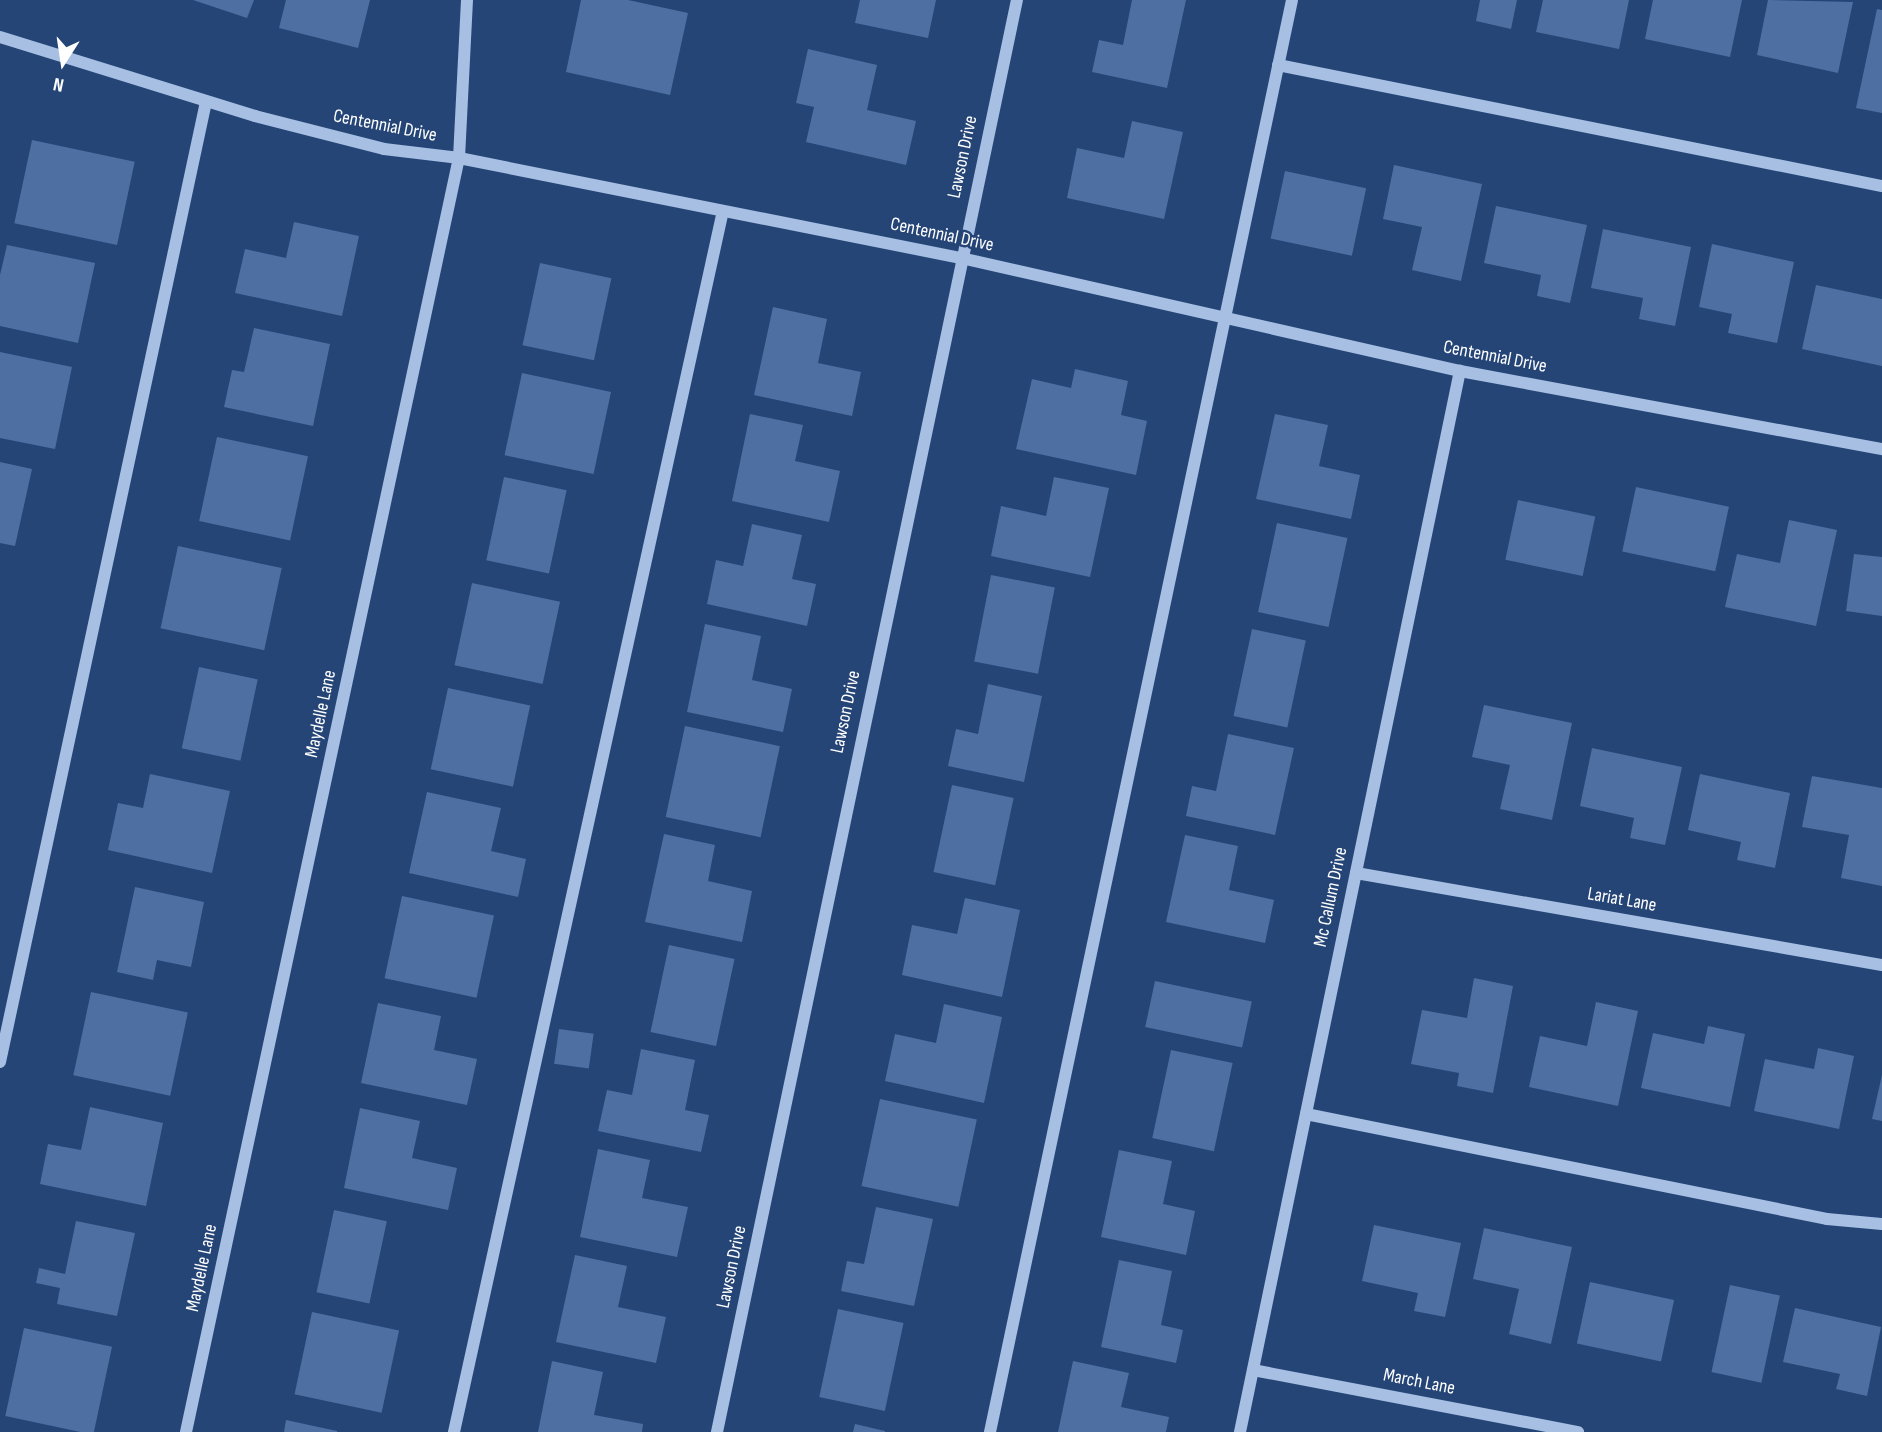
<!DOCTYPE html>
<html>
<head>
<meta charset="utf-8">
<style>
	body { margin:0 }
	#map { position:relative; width:1882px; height:1432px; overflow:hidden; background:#254577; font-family:"Sofia Sans Condensed",sans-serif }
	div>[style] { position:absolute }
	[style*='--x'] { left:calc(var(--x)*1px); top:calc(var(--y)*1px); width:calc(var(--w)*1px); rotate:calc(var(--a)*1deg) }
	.building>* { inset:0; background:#4d6fa1; transform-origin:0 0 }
	.minor>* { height:12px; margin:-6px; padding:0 6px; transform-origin:6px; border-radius:6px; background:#a6bfe3 }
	span { translate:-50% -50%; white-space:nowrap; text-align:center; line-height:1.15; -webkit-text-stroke:5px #254577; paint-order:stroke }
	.street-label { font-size:19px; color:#fff }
	.north { position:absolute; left:28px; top:28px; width:70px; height:70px; -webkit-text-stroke:5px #254577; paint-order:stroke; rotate:192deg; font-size:19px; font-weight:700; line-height:28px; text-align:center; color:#fff }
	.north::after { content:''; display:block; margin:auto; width:24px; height:32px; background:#fff; clip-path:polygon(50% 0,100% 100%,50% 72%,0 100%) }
</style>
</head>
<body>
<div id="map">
	<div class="building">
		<i style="clip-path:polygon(193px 0,254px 0,247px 18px)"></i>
		<i style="clip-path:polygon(286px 0,370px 0,358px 48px,279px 28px)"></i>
		<i style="clip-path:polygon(581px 0,628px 0,688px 13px,670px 95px,566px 72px)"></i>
		<i style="clip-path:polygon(860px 0,936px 0,928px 38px,855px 23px)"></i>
		<i style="clip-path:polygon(1132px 0,1186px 0,1167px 88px,1092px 72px,1099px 40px,1123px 45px)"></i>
		<i style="clip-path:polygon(1480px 0,1517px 0,1511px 29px,1476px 21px)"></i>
		<i style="clip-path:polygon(1543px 0,1629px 0,1619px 49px,1536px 32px)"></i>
		<i style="clip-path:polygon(1653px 0,1742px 0,1730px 57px,1645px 39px)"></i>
		<i style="clip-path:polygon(1768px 0,1853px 2px,1838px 73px,1757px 55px)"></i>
		<i style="clip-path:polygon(1877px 9px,1882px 10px,1882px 113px,1856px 108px)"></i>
		<i style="clip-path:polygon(808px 49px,877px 65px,867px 110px,916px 121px,906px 165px,806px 142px,814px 107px,796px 103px)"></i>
		<i style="clip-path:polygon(1132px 121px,1183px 132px,1164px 219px,1067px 198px,1077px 148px,1124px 158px)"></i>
		<i style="left:32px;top:140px;width:105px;height:85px;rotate:12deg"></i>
		<i style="clip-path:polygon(1394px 165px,1482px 184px,1461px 281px,1412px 270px,1422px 227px,1383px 219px)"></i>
		<i style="left:1285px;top:171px;width:83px;height:69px;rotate:12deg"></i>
		<i style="clip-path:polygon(1496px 206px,1587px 225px,1570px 303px,1537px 296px,1541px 275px,1484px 263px)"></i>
		<i style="clip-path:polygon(294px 222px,359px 236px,342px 316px,235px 293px,245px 249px,286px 258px)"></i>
		<i style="clip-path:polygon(1603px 229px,1691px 247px,1675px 326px,1639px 319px,1643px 298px,1591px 288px)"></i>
		<i style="clip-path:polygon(1712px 244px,1794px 262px,1777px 343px,1728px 333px,1732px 314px,1699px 307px)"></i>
		<i style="clip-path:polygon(7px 245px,95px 263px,78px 343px,0 326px,0 275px)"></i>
		<i style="left:540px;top:263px;width:73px;height:84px;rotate:12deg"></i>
		<i style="clip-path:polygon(1816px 285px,1882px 299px,1882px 366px,1802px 349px)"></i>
		<i style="clip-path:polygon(773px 307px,827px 319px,818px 363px,861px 372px,852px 416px,754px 395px)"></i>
		<i style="clip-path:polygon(254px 328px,330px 344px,313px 426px,224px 407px,232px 370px,244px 372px)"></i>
		<i style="clip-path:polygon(0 352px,72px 367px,55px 449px,0 438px)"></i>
		<i style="clip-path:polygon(1075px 369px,1128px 381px,1121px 415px,1147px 421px,1136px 475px,1016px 449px,1032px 379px,1071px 388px)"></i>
		<i style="left:522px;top:373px;width:91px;height:84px;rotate:12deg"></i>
		<i style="clip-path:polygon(750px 414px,803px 425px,795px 461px,840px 471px,829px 522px,732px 501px)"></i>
		<i style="clip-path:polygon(1275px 414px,1328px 425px,1319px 466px,1360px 475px,1351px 519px,1256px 499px)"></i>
		<i style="left:217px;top:437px;width:93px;height:86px;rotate:12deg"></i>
		<i style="clip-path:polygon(0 462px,32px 469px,15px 546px,0 543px)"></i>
		<i style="left:504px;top:477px;width:64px;height:85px;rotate:12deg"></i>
		<i style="clip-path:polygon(1054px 477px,1109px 488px,1090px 577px,991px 556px,1001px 506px,1046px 516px)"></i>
		<i style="left:1636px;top:487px;width:95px;height:66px;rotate:12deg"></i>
		<i style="left:1518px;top:500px;width:79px;height:61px;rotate:12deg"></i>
		<i style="clip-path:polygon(1789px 520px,1837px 530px,1816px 626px,1725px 607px,1737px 554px,1780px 563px)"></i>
		<i style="left:1277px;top:523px;width:72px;height:91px;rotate:12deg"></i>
		<i style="clip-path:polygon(752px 524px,802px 535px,792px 579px,816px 584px,807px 626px,707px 604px,716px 560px,743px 566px)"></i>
		<i style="left:178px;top:546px;width:106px;height:84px;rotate:12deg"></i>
		<i style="clip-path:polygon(1854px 554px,1882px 557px,1882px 616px,1846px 611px)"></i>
		<i style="left:991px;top:575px;width:65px;height:88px;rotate:11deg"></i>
		<i style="left:472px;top:583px;width:90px;height:84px;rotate:12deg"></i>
		<i style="clip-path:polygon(705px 624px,761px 636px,752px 680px,792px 689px,783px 732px,687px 712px)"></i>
		<i style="left:1252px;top:629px;width:55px;height:89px;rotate:12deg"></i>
		<i style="left:199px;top:667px;width:60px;height:83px;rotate:12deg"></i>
		<i style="clip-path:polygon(988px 684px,1042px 696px,1024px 782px,948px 766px,956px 729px,978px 734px)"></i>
		<i style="left:448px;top:688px;width:84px;height:83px;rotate:12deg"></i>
		<i style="clip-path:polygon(1484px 705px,1572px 723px,1552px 820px,1500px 809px,1510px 765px,1472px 757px)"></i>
		<i style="left:685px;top:726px;width:97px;height:93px;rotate:12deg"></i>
		<i style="clip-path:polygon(1228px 734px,1294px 748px,1275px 835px,1186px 816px,1192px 786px,1216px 791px)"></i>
		<i style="clip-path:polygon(1592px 748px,1682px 767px,1665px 845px,1630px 838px,1634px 818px,1580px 806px)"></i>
		<i style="clip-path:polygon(150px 774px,230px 791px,212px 873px,108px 850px,118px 803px,143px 808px)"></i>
		<i style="clip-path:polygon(1700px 774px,1790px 793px,1775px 868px,1737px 860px,1741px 842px,1688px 830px)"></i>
		<i style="clip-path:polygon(1812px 776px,1882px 788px,1882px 886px,1841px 878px,1849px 835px,1802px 827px)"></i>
		<i style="left:952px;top:785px;width:63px;height:89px;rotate:12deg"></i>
		<i style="clip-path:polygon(427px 792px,501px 808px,491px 851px,526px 859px,518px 897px,409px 873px)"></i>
		<i style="clip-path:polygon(664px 834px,715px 845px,708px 881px,752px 891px,742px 942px,645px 922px)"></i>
		<i style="clip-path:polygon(1185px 835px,1238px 846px,1229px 890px,1274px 900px,1265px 943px,1166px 922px)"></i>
		<i style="clip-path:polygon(135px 887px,204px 902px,191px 967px,157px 960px,153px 980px,117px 972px)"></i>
		<i style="left:402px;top:896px;width:94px;height:84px;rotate:12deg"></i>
		<i style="clip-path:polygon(965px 898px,1020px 910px,1002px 997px,902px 975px,912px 925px,957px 934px)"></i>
		<i style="left:669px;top:945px;width:67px;height:89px;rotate:12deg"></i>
		<i style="clip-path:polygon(1474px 978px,1513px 986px,1493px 1093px,1457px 1086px,1459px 1073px,1411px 1064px,1422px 1010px,1467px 1018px)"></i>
		<i style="left:1155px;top:981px;width:99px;height:47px;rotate:12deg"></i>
		<i style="left:91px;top:992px;width:99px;height:85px;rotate:12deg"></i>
		<i style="clip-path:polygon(1596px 1002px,1638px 1011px,1618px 1106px,1529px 1087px,1540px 1036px,1587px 1046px)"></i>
		<i style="clip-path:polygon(378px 1003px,441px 1016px,434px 1050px,477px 1059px,467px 1105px,361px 1083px)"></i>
		<i style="clip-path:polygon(944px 1004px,1002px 1017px,984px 1103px,885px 1081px,895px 1034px,936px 1043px)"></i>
		<i style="clip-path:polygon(1708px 1026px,1745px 1034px,1730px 1107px,1641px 1088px,1653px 1033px,1704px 1044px)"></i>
		<i style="left:559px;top:1029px;width:35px;height:35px;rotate:8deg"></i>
		<i style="clip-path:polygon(1818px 1048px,1854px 1056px,1839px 1129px,1754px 1111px,1765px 1059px,1814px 1069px)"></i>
		<i style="clip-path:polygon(641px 1049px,695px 1060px,685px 1110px,709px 1115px,701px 1152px,598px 1131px,607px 1090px,632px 1095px)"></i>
		<i style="left:1171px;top:1050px;width:63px;height:90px;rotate:12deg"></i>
		<i style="clip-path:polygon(1882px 1075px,1882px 1121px,1872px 1119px)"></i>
		<i style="left:880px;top:1099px;width:99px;height:89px;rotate:12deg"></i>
		<i style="clip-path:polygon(90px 1107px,163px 1123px,146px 1206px,40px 1184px,48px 1144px,81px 1150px)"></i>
		<i style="clip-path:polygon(360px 1108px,420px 1121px,412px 1158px,457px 1168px,448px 1210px,344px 1188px)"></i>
		<i style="clip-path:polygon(598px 1149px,650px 1160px,642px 1198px,688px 1207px,677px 1257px,580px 1237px)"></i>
		<i style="clip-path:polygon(1119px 1150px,1172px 1161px,1163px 1204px,1195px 1211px,1186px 1255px,1101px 1237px)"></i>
		<i style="clip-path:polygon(876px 1207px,933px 1219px,914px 1306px,841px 1291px,847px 1261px,864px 1264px)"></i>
		<i style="left:334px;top:1210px;width:54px;height:84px;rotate:12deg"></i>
		<i style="clip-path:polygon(76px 1221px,135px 1233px,117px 1316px,57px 1304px,60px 1288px,36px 1283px,39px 1268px,65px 1274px)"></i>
		<i style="clip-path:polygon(1374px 1225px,1461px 1243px,1445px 1317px,1414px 1311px,1418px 1293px,1362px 1281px)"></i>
		<i style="clip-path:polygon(1484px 1228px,1572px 1247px,1551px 1344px,1509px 1334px,1519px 1289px,1473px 1279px)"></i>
		<i style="clip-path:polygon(575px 1255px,627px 1266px,618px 1307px,666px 1317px,656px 1363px,556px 1342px)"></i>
		<i style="clip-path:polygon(1119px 1260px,1172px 1271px,1161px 1325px,1183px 1330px,1176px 1363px,1101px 1347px)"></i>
		<i style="left:1590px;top:1282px;width:86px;height:63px;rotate:12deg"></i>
		<i style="left:1730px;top:1285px;width:51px;height:89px;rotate:12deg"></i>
		<i style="clip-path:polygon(1795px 1308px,1881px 1327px,1867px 1396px,1836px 1389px,1840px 1374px,1783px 1362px)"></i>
		<i style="left:838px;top:1309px;width:67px;height:90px;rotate:12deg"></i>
		<i style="left:312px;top:1312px;width:89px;height:84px;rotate:12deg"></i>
		<i style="left:24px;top:1328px;width:90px;height:90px;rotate:12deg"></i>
		<i style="clip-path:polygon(552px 1361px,603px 1372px,594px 1415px,643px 1424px,642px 1432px,538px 1432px)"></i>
		<i style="clip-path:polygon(1073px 1361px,1129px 1373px,1121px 1407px,1169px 1417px,1166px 1432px,1058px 1432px)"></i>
		<i style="clip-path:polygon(286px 1420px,337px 1431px,337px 1432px,284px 1432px)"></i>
		<i style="clip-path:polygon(855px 1424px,885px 1431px,885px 1432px,853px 1432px)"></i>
	</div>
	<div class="minor">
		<i style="--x:0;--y:37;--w:267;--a:17.2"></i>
		<i style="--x:255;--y:116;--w:133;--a:14.3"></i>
		<i style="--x:384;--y:149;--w:76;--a:6.8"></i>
		<i style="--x:459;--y:158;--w:512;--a:11.27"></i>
		<i style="--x:961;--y:258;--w:512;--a:12.76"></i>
		<i style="--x:1460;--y:371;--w:429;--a:10.5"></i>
		<i style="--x:1278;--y:65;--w:616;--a:11.33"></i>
		<i style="--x:1356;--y:873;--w:534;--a:9.92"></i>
		<i style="--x:0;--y:1062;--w:982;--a:-77.89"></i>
		<i style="--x:1306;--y:1114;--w:531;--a:11.39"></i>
		<i style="--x:1827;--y:1219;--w:55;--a:5.2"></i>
		<i style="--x:1253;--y:1370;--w:331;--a:10.8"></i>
		<i style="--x:186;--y:1432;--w:1303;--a:-77.91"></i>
		<i style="--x:459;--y:158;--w:158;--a:-87.1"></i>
		<i style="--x:454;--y:1432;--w:1250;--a:-77.58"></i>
		<i style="--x:717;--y:1432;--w:1463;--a:-78.17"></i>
		<i style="--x:990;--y:1432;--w:1463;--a:-78.09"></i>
		<i style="--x:1240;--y:1432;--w:1084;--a:-78.29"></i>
	</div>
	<div class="street-label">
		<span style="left:385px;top:126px;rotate:11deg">Centennial Drive</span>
		<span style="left:963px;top:157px;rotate:-78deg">Lawson Drive</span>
		<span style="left:942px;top:235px;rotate:12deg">Centennial Drive</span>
		<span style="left:1495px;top:357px;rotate:11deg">Centennial Drive</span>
		<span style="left:846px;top:712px;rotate:-78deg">Lawson Drive</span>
		<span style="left:321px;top:714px;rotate:-78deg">Maydelle Lane</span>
		<span style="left:1331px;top:897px;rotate:-78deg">Mc Callum Drive</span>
		<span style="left:1622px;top:900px;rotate:10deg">Lariat Lane</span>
		<span style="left:732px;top:1267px;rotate:-78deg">Lawson Drive</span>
		<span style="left:202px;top:1268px;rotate:-78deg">Maydelle Lane</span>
		<span style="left:1419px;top:1382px;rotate:11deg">March Lane</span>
	</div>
	<div class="north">N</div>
</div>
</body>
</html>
